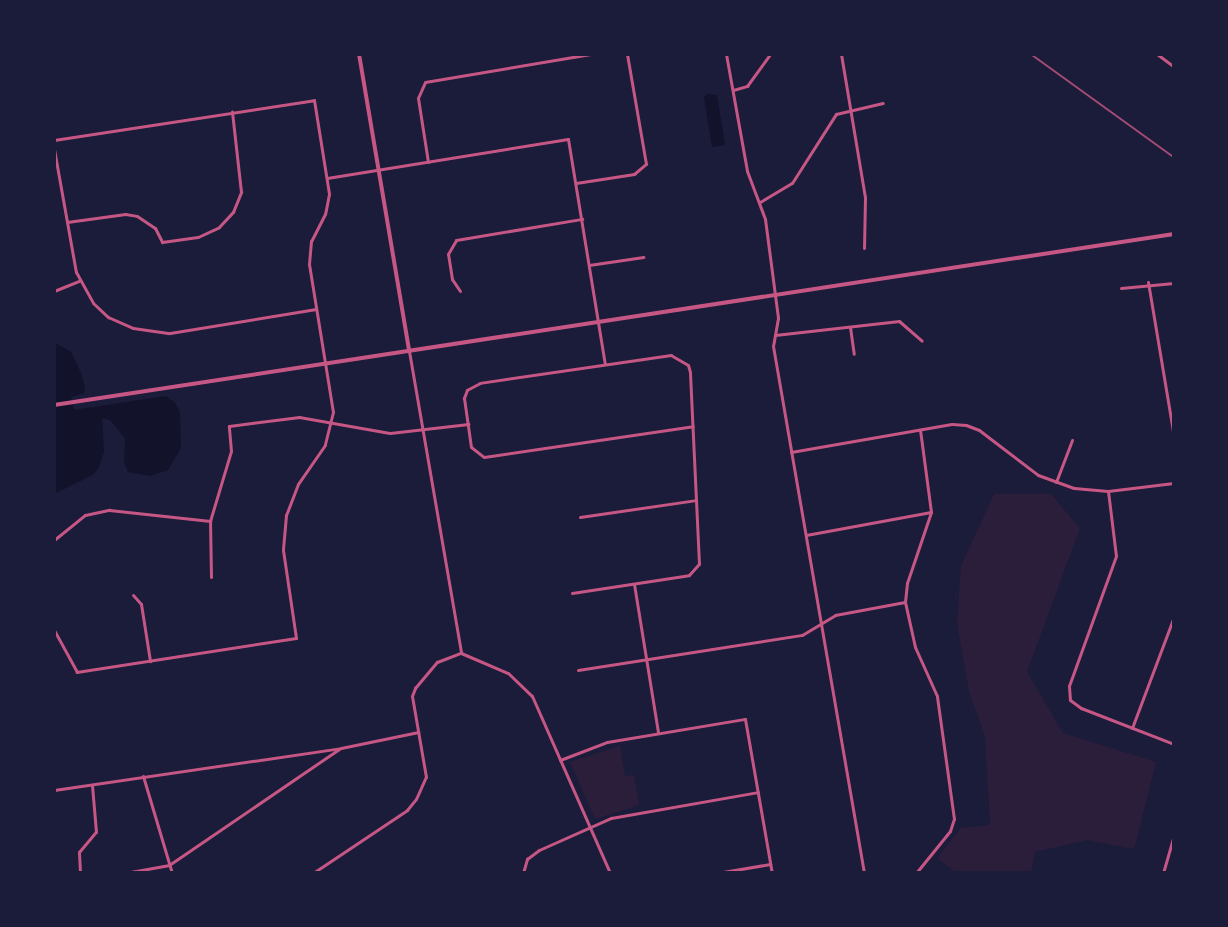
<!DOCTYPE html>
<html>
<head>
<meta charset="utf-8">
<style>
	body { margin:0 }
	#map { position:relative; width:1228px; height:927px; overflow:hidden; background:#1b1b3a; font-family:"PT Sans",sans-serif }
	div>[style] { position:absolute }
	[style*='--x'] { left:calc(var(--x)*1px); top:calc(var(--y)*1px); width:calc(var(--w)*1px); rotate:calc(var(--a)*1deg) }
	.green>* { inset:0; background:#2a1e3b }
	.water>* { inset:0; background:#12122b }
	.minor>* { height:3px; margin:-1.5px; padding:0 1.5px; transform-origin:1.5px; border-radius:1.5px; background:#c65784 }
	.tertiary>* { height:4px; margin:-2px; padding:0 2px; transform-origin:2px; border-radius:2px; background:#c65784 }
	.rail>* { height:1.5px; margin:-0.75px; padding:0 0.75px; transform-origin:0.75px; border-radius:0.75px; background:#a44b75 }
	span { translate:-50% -50%; white-space:nowrap; text-align:center; line-height:1.15; -webkit-text-stroke:4.5px #1b1b3a; paint-order:stroke }
	.frame { position:absolute; inset:0; border:56px solid #1b1b3a; pointer-events:none }
</style>
</head>
<body>
<div id="map">
	<div class="green">
		<i style="clip-path:polygon(994px 494px,1051px 494px,1080px 528px,1027px 672px,1063px 733px,1156px 762px,1134px 849px,1087px 840px,1035px 852px,1031px 873px,956px 873px,937px 858px,961px 828px,990px 825px,985px 736px,969px 692px,957px 623px,961px 566px)"></i>
		<i style="clip-path:polygon(620px 746px,625px 776px,634px 775px,639px 805px,595px 819px,570px 762px)"></i>
	</div>
	<div class="water">
		<i style="clip-path:polygon(707px 94px,717px 95px,725px 145px,712px 147px,704px 97px)"></i>
		<i style="clip-path:polygon(54px 342px,71px 352px,81px 373px,85px 387px,84px 393px,71px 397px,74px 410px,166px 396px,175px 403px,180px 412px,181px 448px,168px 470px,150px 476px,128px 472px,124px 462px,125px 438px,110px 420px,102px 418px,104px 452px,99px 467px,93px 475px,54px 494px)"></i>
	</div>
	<div class="minor">
		<i style="--x:726;--y:54;--w:119;--a:79.8"></i>
		<i style="--x:747;--y:171;--w:51;--a:69.4"></i>
		<i style="--x:765;--y:219;--w:100;--a:82.5"></i>
		<i style="--x:778;--y:318;--w:28;--a:100"></i>
		<i style="--x:773;--y:346;--w:535;--a:80.2"></i>
		<i style="--x:841;--y:54;--w:145;--a:80.5"></i>
		<i style="--x:865;--y:197;--w:51;--a:91.1"></i>
		<i style="--x:1157;--y:54;--w:21;--a:37"></i>
		<i style="--x:733;--y:90;--w:15;--a:-16"></i>
		<i style="--x:747;--y:86;--w:39;--a:-54"></i>
		<i style="--x:54;--y:140;--w:263;--a:-8.7"></i>
		<i style="--x:314;--y:100;--w:95;--a:80.9"></i>
		<i style="--x:329;--y:194;--w:20;--a:101"></i>
		<i style="--x:325;--y:214;--w:30;--a:117"></i>
		<i style="--x:311;--y:241;--w:23;--a:95"></i>
		<i style="--x:309;--y:264;--w:150;--a:80.8"></i>
		<i style="--x:333;--y:412;--w:34;--a:104"></i>
		<i style="--x:325;--y:445;--w:47;--a:124.7"></i>
		<i style="--x:298;--y:484;--w:33;--a:111"></i>
		<i style="--x:286;--y:515;--w:35;--a:95"></i>
		<i style="--x:283;--y:550;--w:89;--a:81.6"></i>
		<i style="--x:296;--y:638;--w:222;--a:171.2"></i>
		<i style="--x:77;--y:672;--w:48;--a:-118.7"></i>
		<i style="--x:54;--y:149;--w:125;--a:79.9"></i>
		<i style="--x:76;--y:272;--w:35;--a:61"></i>
		<i style="--x:93;--y:303;--w:21;--a:43"></i>
		<i style="--x:108;--y:317;--w:27;--a:24"></i>
		<i style="--x:133;--y:328;--w:37;--a:8"></i>
		<i style="--x:170;--y:333;--w:148;--a:-9.3"></i>
		<i style="--x:428;--y:162;--w:65;--a:-98.9"></i>
		<i style="--x:418;--y:98;--w:17;--a:-66"></i>
		<i style="--x:425;--y:82;--w:168;--a:-9.6"></i>
		<i style="--x:327;--y:178;--w:244;--a:-9.2"></i>
		<i style="--x:568;--y:139;--w:228;--a:80.7"></i>
		<i style="--x:576;--y:183;--w:59;--a:-8.8"></i>
		<i style="--x:634;--y:174;--w:16;--a:-40"></i>
		<i style="--x:646;--y:164;--w:112;--a:-99.8"></i>
		<i style="--x:760;--y:202;--w:37;--a:-31"></i>
		<i style="--x:792;--y:183;--w:82;--a:-57.5"></i>
		<i style="--x:836;--y:114;--w:48;--a:-13.2"></i>
		<i style="--x:67;--y:222;--w:59;--a:-7.9"></i>
		<i style="--x:125;--y:214;--w:12;--a:9"></i>
		<i style="--x:137;--y:216;--w:22;--a:34"></i>
		<i style="--x:155;--y:228;--w:16;--a:63"></i>
		<i style="--x:162;--y:242;--w:36;--a:-8"></i>
		<i style="--x:198;--y:237;--w:23;--a:-25"></i>
		<i style="--x:219;--y:227;--w:21;--a:-47"></i>
		<i style="--x:233;--y:212;--w:22;--a:-68"></i>
		<i style="--x:241;--y:192;--w:81;--a:-96.4"></i>
		<i style="--x:589;--y:265;--w:55;--a:-8.4"></i>
		<i style="--x:1148;--y:282;--w:158;--a:80.5"></i>
		<i style="--x:1121;--y:288;--w:53;--a:-5.4"></i>
		<i style="--x:54;--y:291;--w:27;--a:-22"></i>
		<i style="--x:460;--y:291;--w:14;--a:-124"></i>
		<i style="--x:452;--y:279;--w:25;--a:-99"></i>
		<i style="--x:448;--y:254;--w:16;--a:-60"></i>
		<i style="--x:456;--y:240;--w:128;--a:-9.5"></i>
		<i style="--x:850;--y:327;--w:27;--a:82"></i>
		<i style="--x:775;--y:335;--w:125;--a:-6.4"></i>
		<i style="--x:899;--y:321;--w:30;--a:41"></i>
		<i style="--x:409;--y:351;--w:306;--a:80.2"></i>
		<i style="--x:791;--y:452;--w:163;--a:-9.9"></i>
		<i style="--x:952;--y:424;--w:14;--a:4"></i>
		<i style="--x:966;--y:425;--w:14;--a:21"></i>
		<i style="--x:979;--y:430;--w:74;--a:37.3"></i>
		<i style="--x:1038;--y:475;--w:38;--a:20"></i>
		<i style="--x:1074;--y:488;--w:34;--a:5"></i>
		<i style="--x:1108;--y:491;--w:66;--a:-6.9"></i>
		<i style="--x:1056;--y:482;--w:45;--a:-69.1"></i>
		<i style="--x:1108;--y:491;--w:65;--a:83"></i>
		<i style="--x:1116;--y:556;--w:138;--a:109.9"></i>
		<i style="--x:1069;--y:686;--w:14;--a:86"></i>
		<i style="--x:1070;--y:700;--w:14;--a:36"></i>
		<i style="--x:1081;--y:708;--w:100;--a:21.2"></i>
		<i style="--x:580;--y:517;--w:117;--a:-8.3"></i>
		<i style="--x:806;--y:535;--w:127;--a:-10.4"></i>
		<i style="--x:54;--y:540;--w:40;--a:-39"></i>
		<i style="--x:85;--y:515;--w:25;--a:-12"></i>
		<i style="--x:109;--y:510;--w:102;--a:6.2"></i>
		<i style="--x:211;--y:577;--w:56;--a:-91"></i>
		<i style="--x:210;--y:521;--w:73;--a:-73.3"></i>
		<i style="--x:231;--y:451;--w:25;--a:-95"></i>
		<i style="--x:229;--y:426;--w:71;--a:-7.3"></i>
		<i style="--x:299;--y:417;--w:92;--a:10"></i>
		<i style="--x:390;--y:433;--w:79;--a:-6.6"></i>
		<i style="--x:634;--y:584;--w:150;--a:80.8"></i>
		<i style="--x:572;--y:593;--w:118;--a:-8.7"></i>
		<i style="--x:689;--y:575;--w:15;--a:-48"></i>
		<i style="--x:699;--y:564;--w:192;--a:-92.7"></i>
		<i style="--x:690;--y:372;--w:7;--a:-106"></i>
		<i style="--x:688;--y:365;--w:20;--a:-150"></i>
		<i style="--x:671;--y:355;--w:193;--a:171.7"></i>
		<i style="--x:480;--y:383;--w:15;--a:152"></i>
		<i style="--x:467;--y:390;--w:9;--a:111"></i>
		<i style="--x:464;--y:398;--w:49;--a:81.9"></i>
		<i style="--x:471;--y:447;--w:16;--a:38"></i>
		<i style="--x:484;--y:457;--w:211;--a:-8.4"></i>
		<i style="--x:133;--y:595;--w:12;--a:48"></i>
		<i style="--x:141;--y:604;--w:58;--a:81"></i>
		<i style="--x:461;--y:653;--w:51;--a:23.1"></i>
		<i style="--x:508;--y:673;--w:33;--a:44"></i>
		<i style="--x:532;--y:696;--w:193;--a:66.2"></i>
		<i style="--x:578;--y:670;--w:227;--a:-8.9"></i>
		<i style="--x:802;--y:635;--w:39;--a:-31"></i>
		<i style="--x:835;--y:615;--w:71;--a:-10.5"></i>
		<i style="--x:1132;--y:728;--w:120;--a:-69.4"></i>
		<i style="--x:560;--y:760;--w:50;--a:-21"></i>
		<i style="--x:607;--y:742;--w:140;--a:-9.5"></i>
		<i style="--x:745;--y:719;--w:156;--a:80.1"></i>
		<i style="--x:143;--y:776;--w:101;--a:73.4"></i>
		<i style="--x:54;--y:790;--w:290;--a:-8.3"></i>
		<i style="--x:341;--y:748;--w:79;--a:-11.7"></i>
		<i style="--x:80;--y:872;--w:20;--a:-93"></i>
		<i style="--x:79;--y:852;--w:26;--a:-50"></i>
		<i style="--x:96;--y:832;--w:47;--a:-94.9"></i>
		<i style="--x:125;--y:873;--w:45;--a:-10.3"></i>
		<i style="--x:169;--y:865;--w:206;--a:-34.3"></i>
		<i style="--x:313;--y:873;--w:113;--a:-33.8"></i>
		<i style="--x:407;--y:810;--w:14;--a:-51"></i>
		<i style="--x:416;--y:799;--w:24;--a:-66"></i>
		<i style="--x:426;--y:777;--w:82;--a:-99.8"></i>
		<i style="--x:412;--y:696;--w:9;--a:-69"></i>
		<i style="--x:415;--y:688;--w:34;--a:-50"></i>
		<i style="--x:437;--y:662;--w:26;--a:-21"></i>
		<i style="--x:523;--y:873;--w:15;--a:-74"></i>
		<i style="--x:527;--y:859;--w:15;--a:-37"></i>
		<i style="--x:539;--y:850;--w:79;--a:-24"></i>
		<i style="--x:611;--y:818;--w:149;--a:-10"></i>
		<i style="--x:717;--y:873;--w:54;--a:-9.6"></i>
		<i style="--x:916;--y:873;--w:54;--a:-51"></i>
		<i style="--x:950;--y:831;--w:13;--a:-72"></i>
		<i style="--x:954;--y:819;--w:124;--a:-97.9"></i>
		<i style="--x:937;--y:696;--w:54;--a:-114.2"></i>
		<i style="--x:915;--y:647;--w:46;--a:-102.5"></i>
		<i style="--x:905;--y:602;--w:19;--a:-84"></i>
		<i style="--x:907;--y:583;--w:75;--a:-71.3"></i>
		<i style="--x:931;--y:512;--w:83;--a:-97.6"></i>
		<i style="--x:1163;--y:873;--w:40;--a:-74"></i>
	</div>
	<div class="tertiary">
		<i style="--x:359;--y:54;--w:299;--a:80.4"></i>
		<i style="--x:54;--y:405;--w:1133;--a:-8.68"></i>
	</div>
	<div class="rail">
		<i style="--x:1031;--y:54;--w:176;--a:35.8"></i>
	</div>
	<div class="frame"></div>
</div>
</body>
</html>
